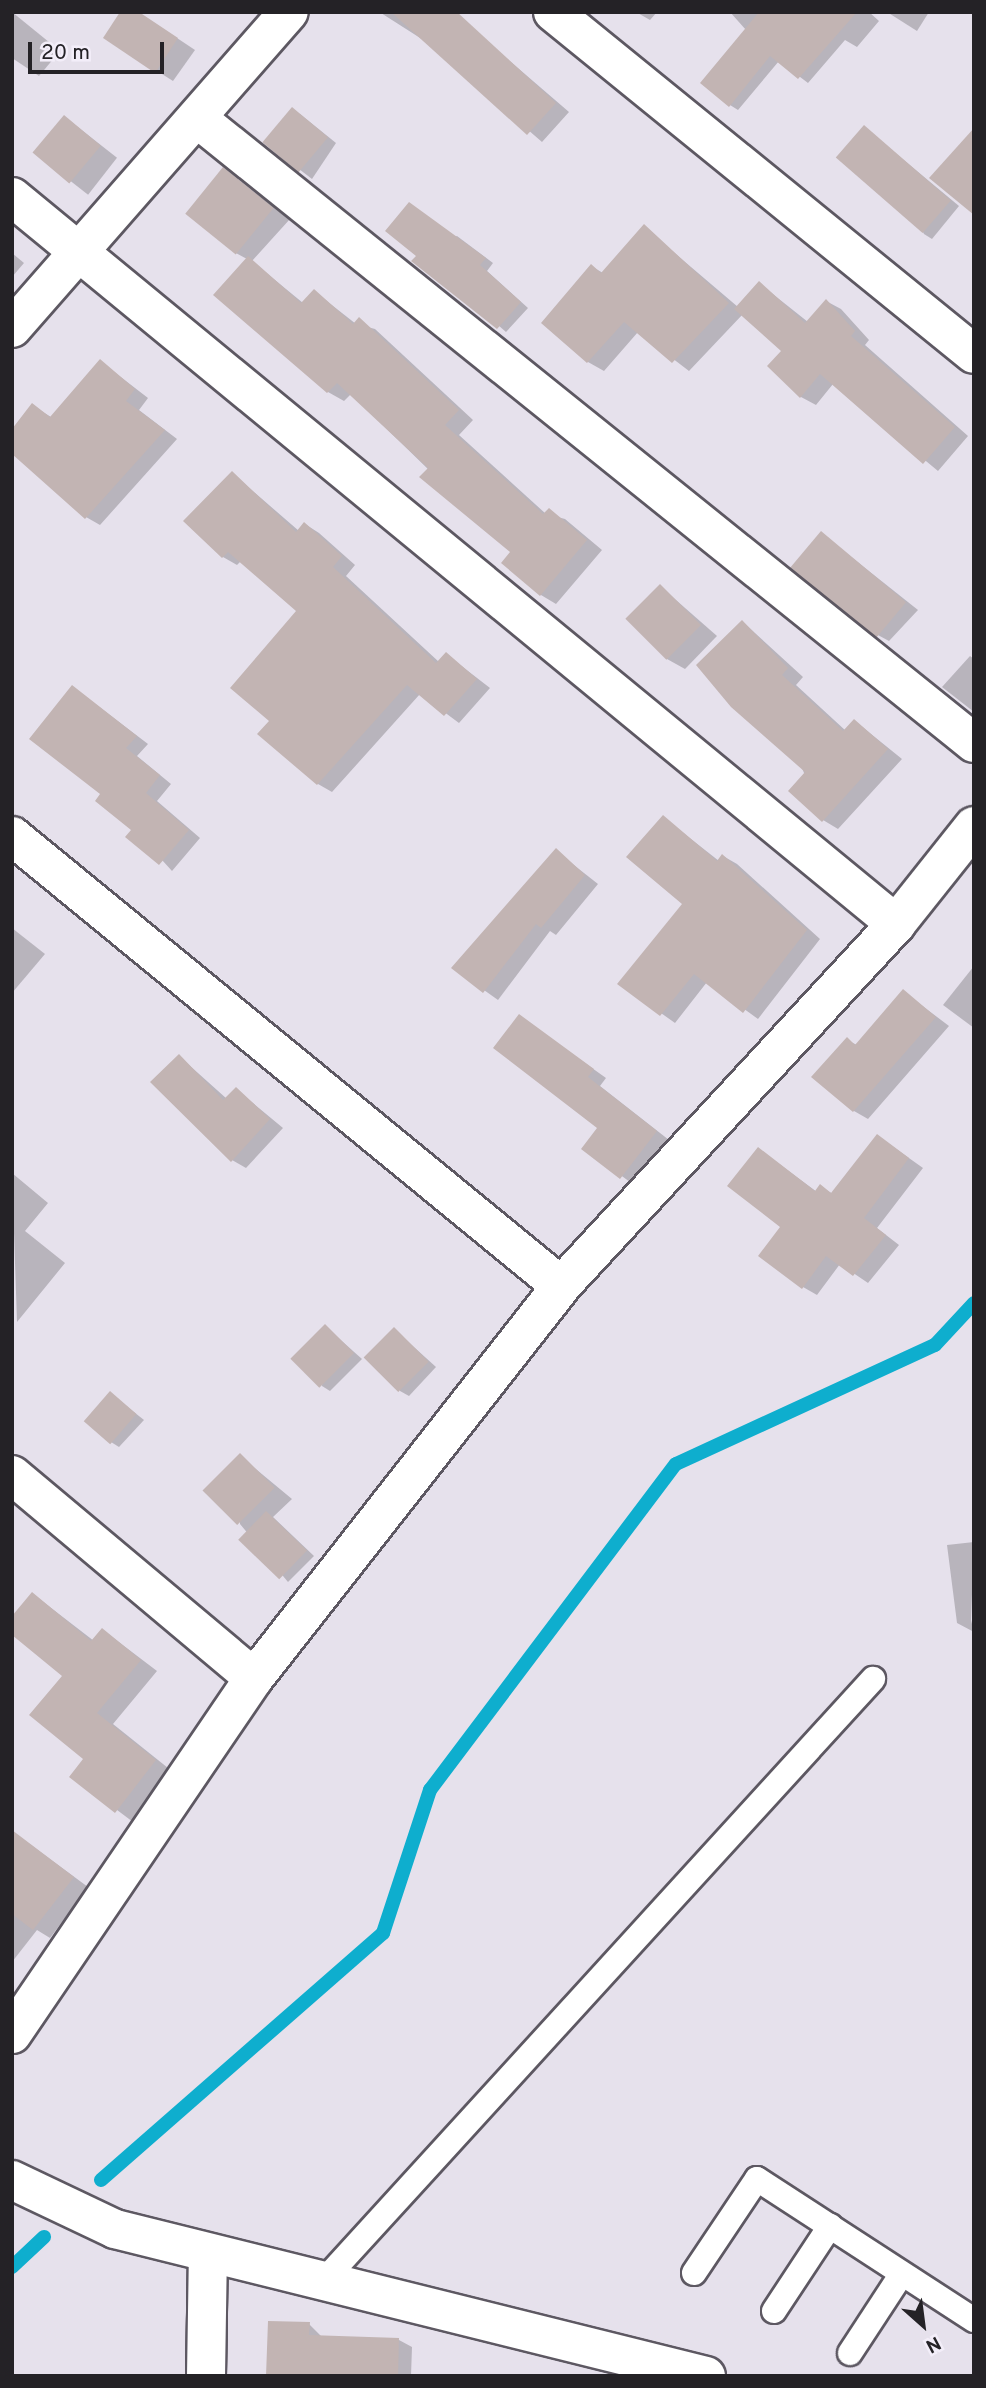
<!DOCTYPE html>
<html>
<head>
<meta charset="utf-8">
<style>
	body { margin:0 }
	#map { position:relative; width:986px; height:2388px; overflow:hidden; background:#e6e1ec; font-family:Overpass,sans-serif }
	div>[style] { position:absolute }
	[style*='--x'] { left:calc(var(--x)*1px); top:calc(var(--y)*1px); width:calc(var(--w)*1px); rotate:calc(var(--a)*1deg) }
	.shadow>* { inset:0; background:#0003; transform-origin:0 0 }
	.stream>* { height:14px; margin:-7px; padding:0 7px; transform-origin:7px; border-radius:7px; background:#0eaece }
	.building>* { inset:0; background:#c2b4b3; transform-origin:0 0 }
	.roads { filter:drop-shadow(2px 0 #5d5862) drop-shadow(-2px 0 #5d5862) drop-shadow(0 2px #5d5862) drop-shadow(0 -2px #5d5862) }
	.lane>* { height:24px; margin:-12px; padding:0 12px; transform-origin:12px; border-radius:12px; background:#fff }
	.street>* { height:38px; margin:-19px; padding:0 19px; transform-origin:19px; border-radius:19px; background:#fff }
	span { translate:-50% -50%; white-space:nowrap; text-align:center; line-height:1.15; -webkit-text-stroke:6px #f3eef9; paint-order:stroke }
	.frame { position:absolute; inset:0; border:14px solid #242226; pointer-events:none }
	.north { position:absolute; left:888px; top:2290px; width:70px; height:70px; -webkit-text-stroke:5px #f3eef9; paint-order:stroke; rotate:152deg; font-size:19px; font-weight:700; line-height:28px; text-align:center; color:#242226 }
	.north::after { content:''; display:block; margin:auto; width:24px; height:32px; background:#242226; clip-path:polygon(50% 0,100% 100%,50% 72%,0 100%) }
	.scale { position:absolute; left:28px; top:42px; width:136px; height:32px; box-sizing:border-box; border:4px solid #242226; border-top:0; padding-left:9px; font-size:21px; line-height:24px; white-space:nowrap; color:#242226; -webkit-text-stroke:5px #f3eef9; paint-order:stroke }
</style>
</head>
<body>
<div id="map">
	<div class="shadow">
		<i style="clip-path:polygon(12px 12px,60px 51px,39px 76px,12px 58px)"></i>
		<i style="clip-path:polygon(453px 12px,569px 112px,542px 142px,428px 43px,381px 13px)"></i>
		<i style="clip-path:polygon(636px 12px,657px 12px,650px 20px)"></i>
		<i style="clip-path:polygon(730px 12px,869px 12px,879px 21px,857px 47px,845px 40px,808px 83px,779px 61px,738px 110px,730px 105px,746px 30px)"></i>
		<i style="clip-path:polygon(887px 12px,929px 12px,917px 31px)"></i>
		<i style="clip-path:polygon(144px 16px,195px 50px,173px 81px,105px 38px)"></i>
		<i style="clip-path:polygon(300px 114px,336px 143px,312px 179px,264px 142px)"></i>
		<i style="left:65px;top:117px;width:66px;height:47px;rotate:38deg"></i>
		<i style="clip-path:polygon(864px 127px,959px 206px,932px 239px,924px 234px)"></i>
		<i style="clip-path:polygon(223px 169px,290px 219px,252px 261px,303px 303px,314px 291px,356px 324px,375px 329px,473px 420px,459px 435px,546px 514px,565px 519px,602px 550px,556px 604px,541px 595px,513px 552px,351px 394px,344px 401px,328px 392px,216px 295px,247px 259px,234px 252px)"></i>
		<i style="clip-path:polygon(644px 227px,738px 307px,759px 283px,808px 322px,826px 301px,841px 309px,869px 340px,865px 345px,968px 436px,938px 471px,833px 384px,816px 405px,801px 397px,769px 366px,783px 351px,743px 314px,689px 371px,638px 332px,604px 371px,588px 362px,591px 266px,603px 273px)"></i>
		<i style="clip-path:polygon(457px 236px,493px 263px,487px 271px,528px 308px,506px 332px,418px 255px)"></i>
		<i style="clip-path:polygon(12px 253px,24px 263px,12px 277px)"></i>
		<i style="clip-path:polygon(100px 361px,148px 398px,139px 410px,177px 439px,100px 525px,86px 517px,33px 406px,51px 417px)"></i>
		<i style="clip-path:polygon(232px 473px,299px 531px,305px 524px,319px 533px,355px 565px,346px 576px,439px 662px,446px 654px,490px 688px,459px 723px,420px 694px,332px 792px,318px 784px,271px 720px,298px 610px,241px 561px,237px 565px,223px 557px)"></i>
		<i style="clip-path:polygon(821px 533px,918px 610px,889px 641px,876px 634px)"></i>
		<i style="clip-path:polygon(660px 586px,717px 636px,685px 669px,667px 659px)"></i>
		<i style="clip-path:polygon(743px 622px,803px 677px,796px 685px,846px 731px,855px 721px,902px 759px,838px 829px,823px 820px)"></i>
		<i style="clip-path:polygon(970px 656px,974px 659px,974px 712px,942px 687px)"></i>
		<i style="clip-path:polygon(73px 687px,148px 744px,137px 756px,171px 784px,157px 801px,200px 838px,172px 871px,102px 794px)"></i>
		<i style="clip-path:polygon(663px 817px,719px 861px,723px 856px,737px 864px,820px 939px,758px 1019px,707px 982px,675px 1023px,620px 984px,684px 904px)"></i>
		<i style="clip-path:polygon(556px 851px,598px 884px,556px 935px,550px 931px,498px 1000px,453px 968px)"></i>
		<i style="clip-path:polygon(12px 928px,45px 954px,12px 993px)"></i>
		<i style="clip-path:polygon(974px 966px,974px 1028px,943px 1005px)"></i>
		<i style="clip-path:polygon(904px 992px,949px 1026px,868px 1119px,854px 1111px,847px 1040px,857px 1045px)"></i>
		<i style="clip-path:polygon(519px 1016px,606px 1078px,600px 1086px,669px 1140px,634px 1185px,584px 1148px,600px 1128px)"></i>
		<i style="clip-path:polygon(179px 1056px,227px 1099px,236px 1089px,283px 1128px,246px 1168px,232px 1160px)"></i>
		<i style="clip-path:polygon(878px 1136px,923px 1168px,877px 1228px,899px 1245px,868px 1283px,840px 1264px,817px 1295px,803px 1287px,759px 1149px,817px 1192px,821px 1187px,833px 1194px)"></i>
		<i style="clip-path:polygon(12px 1173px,48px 1203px,25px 1231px,65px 1263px,17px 1322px)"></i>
		<i style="clip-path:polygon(325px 1326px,362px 1359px,330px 1391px,322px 1386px)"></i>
		<i style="clip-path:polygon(394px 1329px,436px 1367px,409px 1396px,400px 1391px)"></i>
		<i style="clip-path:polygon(110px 1393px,144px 1420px,119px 1447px,111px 1442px)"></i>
		<i style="clip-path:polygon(240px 1456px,292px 1499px,273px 1517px,314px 1556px,288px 1582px,240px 1524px)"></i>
		<i style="clip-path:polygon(974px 1542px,971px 1620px,974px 1632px,957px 1623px,947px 1545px)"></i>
		<i style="clip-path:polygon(33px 1594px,94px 1641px,103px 1630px,157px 1671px,113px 1724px,173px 1772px,133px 1822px,72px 1776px,85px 1759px,64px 1676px)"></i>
		<i style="clip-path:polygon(12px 1831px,88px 1887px,50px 1938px,37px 1930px,12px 1962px)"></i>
		<i style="clip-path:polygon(309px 2324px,322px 2337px,399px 2340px,412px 2347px,411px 2376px,267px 2376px)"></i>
	</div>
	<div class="stream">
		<i style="--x:101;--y:2180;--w:375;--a:-41.2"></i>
		<i style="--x:383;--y:1933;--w:151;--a:-71.8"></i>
		<i style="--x:430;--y:1790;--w:408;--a:-53"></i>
		<i style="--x:676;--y:1464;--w:285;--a:-24.7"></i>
		<i style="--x:935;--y:1345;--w:57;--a:-47.1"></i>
		<i style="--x:12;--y:2267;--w:44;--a:-43.2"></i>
	</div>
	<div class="building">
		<i style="clip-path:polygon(120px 12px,139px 12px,178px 38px,155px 73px,103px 38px)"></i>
		<i style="clip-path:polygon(391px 12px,457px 12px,556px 103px,527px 135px)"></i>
		<i style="clip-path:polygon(759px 12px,857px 12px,798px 79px,770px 56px,729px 107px,700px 83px)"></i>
		<i style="left:292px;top:107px;width:47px;height:46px;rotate:40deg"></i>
		<i style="left:64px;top:115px;width:48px;height:49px;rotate:40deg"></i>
		<i style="left:864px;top:125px;width:115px;height:43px;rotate:41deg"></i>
		<i style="clip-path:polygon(974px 128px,974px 215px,929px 178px)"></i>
		<i style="left:223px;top:167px;width:65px;height:60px;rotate:39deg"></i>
		<i style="clip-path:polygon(409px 202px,486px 258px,480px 265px,521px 302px,497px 329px,411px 261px,416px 256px,385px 231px)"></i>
		<i style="clip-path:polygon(644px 224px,729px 303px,672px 363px,624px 322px,587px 363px,541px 323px,591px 264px,601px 273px)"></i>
		<i style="clip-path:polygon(248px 256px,301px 303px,314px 289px,353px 324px,359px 317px,459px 410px,445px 425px,543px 514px,549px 508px,587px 540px,540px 596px,501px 563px,510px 552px,419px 477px,428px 468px,337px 383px,327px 393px,213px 295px)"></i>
		<i style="clip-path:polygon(759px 281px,805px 323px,826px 299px,855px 331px,851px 336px,955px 427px,923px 464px,820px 374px,800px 398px,767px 366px,781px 351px,734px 309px)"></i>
		<i style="clip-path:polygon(100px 359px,135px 389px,126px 401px,165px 430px,85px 519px,12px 454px,12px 429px,32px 403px,50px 417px)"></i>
		<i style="clip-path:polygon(232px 471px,296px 532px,304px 522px,342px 556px,333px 567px,436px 663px,446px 652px,477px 679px,444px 716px,407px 685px,317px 785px,257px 734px,269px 721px,230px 688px,296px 611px,228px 552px,222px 558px,183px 521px)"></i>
		<i style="left:821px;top:531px;width:111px;height:48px;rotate:40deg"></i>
		<i style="left:660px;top:584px;width:58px;height:49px;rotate:45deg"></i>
		<i style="clip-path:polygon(742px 620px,788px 668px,782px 675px,843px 731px,854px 719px,888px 749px,822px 822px,788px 791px,805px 772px,731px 707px,696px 665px)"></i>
		<i style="clip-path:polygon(72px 685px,137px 736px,126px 748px,160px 775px,146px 793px,189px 830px,159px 865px,125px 837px,131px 830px,95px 801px,100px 794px,29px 739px)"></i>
		<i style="clip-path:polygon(663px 815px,717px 861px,722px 854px,807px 930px,743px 1013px,694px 974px,660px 1016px,617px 984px,682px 904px,626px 857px)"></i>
		<i style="clip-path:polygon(556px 848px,585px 875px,541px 928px,536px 924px,483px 993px,451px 968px)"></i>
		<i style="clip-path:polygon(903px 989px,936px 1017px,853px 1112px,811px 1077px,847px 1037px,855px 1045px)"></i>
		<i style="clip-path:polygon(519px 1014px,594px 1069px,588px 1077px,657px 1131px,620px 1179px,581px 1149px,597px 1128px,493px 1048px)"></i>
		<i style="clip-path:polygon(179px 1054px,223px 1100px,236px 1087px,270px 1119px,231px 1162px,150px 1082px)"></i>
		<i style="clip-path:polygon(877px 1134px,909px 1158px,864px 1218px,886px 1235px,853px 1276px,826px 1256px,802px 1289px,758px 1256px,780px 1227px,727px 1186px,758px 1147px,815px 1191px,820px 1184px,831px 1193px)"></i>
		<i style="left:325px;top:1324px;width:41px;height:49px;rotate:45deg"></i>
		<i style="left:394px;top:1327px;width:49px;height:43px;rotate:45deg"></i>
		<i style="left:110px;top:1391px;width:35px;height:40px;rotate:41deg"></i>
		<i style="left:240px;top:1453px;width:49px;height:53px;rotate:45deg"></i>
		<i style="left:266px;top:1511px;width:57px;height:40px;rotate:44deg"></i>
		<i style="clip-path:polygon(32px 1592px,91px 1641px,102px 1628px,141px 1660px,97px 1713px,156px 1760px,115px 1813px,69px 1777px,83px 1759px,29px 1715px,62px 1676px,12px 1635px,12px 1616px)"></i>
		<i style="clip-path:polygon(12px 1830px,74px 1877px,33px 1930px,12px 1914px)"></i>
		<i style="clip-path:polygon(268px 2321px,310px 2322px,309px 2335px,399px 2338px,398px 2376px,266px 2376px)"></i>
	</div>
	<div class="roads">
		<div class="lane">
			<i style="--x:694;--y:2273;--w:113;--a:-56.2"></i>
			<i style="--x:757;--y:2179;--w:259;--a:33"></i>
			<i style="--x:327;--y:2277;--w:810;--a:-47.6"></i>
			<i style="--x:774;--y:2311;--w:102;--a:-56.6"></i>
			<i style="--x:850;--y:2353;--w:93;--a:-56.8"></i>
		</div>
		<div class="street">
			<i style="--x:553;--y:12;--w:542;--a:39.09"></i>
			<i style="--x:198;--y:119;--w:996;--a:38.8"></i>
			<i style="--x:12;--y:197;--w:1145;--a:39.43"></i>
			<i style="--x:12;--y:328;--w:420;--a:-48.8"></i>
			<i style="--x:12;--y:836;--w:710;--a:39.34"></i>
			<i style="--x:12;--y:1475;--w:316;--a:40"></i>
			<i style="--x:12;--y:2034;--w:430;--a:-55.8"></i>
			<i style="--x:254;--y:1678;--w:498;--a:-51.9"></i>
			<i style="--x:561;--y:1286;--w:493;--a:-47.2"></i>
			<i style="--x:896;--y:924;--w:125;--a:-51.5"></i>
			<i style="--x:12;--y:2180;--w:114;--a:25.4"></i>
			<i style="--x:115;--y:2229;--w:609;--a:13.97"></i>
			<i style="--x:206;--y:2376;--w:122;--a:-89.1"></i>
		</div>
	</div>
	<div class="frame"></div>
	<div class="north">N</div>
	<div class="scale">20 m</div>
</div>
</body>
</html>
